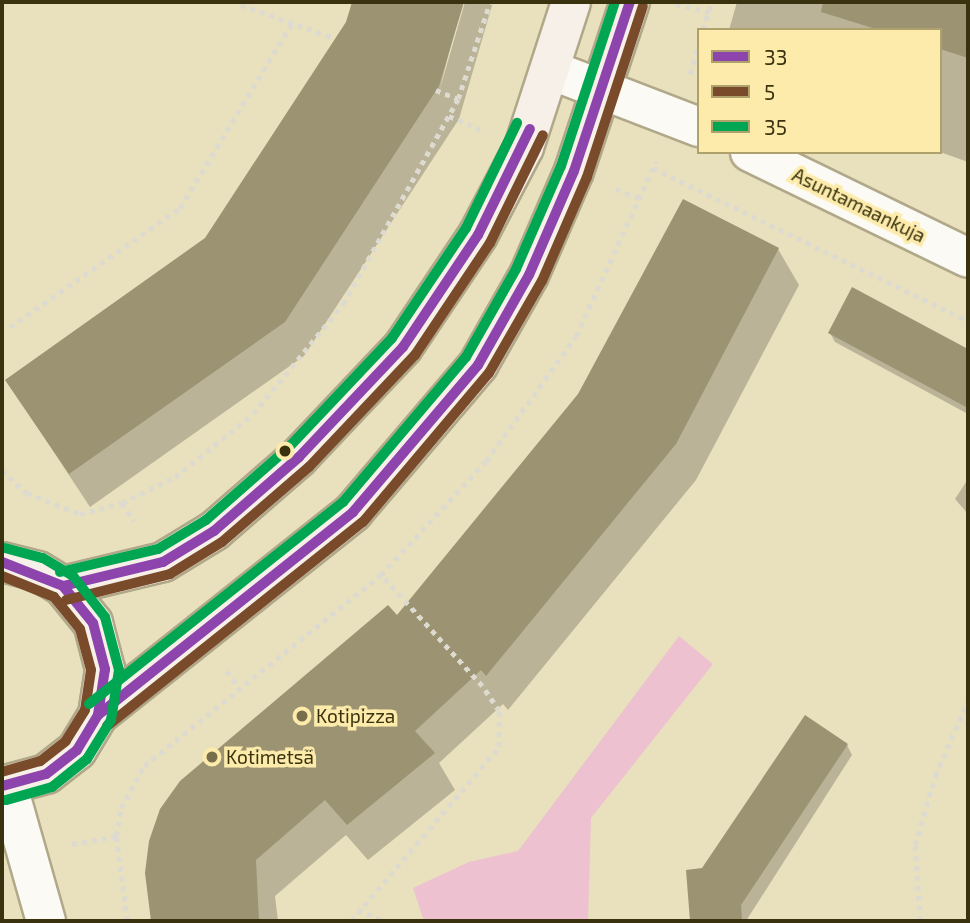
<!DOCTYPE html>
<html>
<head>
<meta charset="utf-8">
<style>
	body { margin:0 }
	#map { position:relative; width:970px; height:923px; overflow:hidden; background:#e9e0bd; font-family:"Exo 2",sans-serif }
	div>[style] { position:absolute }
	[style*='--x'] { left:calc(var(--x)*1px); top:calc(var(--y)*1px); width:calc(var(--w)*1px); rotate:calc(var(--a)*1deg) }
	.green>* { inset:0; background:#edc1cf }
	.shadow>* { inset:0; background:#0003 }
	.building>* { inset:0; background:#9b9371 }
	.path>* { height:4.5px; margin-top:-2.25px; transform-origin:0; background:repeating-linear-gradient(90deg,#dddacf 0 5px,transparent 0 10px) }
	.roads { filter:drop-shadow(2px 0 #b0a888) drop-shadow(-2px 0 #b0a888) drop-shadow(0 2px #b0a888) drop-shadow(0 -2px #b0a888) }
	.minor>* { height:38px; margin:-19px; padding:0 19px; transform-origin:19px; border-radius:19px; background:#fcfaf5 }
	.major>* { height:38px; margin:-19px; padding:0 19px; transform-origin:19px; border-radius:19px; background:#f6f0e9 }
	.bus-1>* { height:10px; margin:-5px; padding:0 5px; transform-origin:5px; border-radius:5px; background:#8e44ad }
	.bus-2>* { height:10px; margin:-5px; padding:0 5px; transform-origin:5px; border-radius:5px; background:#7a4b2a }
	.bus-3>* { height:10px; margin:-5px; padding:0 5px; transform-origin:5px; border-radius:5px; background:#00a651 }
	.dots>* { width:19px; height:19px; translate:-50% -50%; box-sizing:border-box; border:4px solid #fcebaa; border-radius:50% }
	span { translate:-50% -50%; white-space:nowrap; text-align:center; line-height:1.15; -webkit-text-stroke:7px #fcebaa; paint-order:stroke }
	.street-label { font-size:19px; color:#3a320f }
	.poi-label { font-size:19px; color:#3a320f }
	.left { translate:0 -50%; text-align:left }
	.frame { position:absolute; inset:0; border:4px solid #3a320f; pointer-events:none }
	.legend { position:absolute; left:697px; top:28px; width:245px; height:126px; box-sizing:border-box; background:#fcebaa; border:2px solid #aea16c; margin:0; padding:9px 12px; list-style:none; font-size:21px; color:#3a320f }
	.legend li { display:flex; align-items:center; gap:14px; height:35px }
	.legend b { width:35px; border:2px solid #aea16c }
</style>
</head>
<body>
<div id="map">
	<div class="green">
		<i style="clip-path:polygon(679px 636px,713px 664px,591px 818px,588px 921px,424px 921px,413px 888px,469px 862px,518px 851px)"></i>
	</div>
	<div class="shadow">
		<i style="clip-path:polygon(353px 2px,462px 2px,439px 92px,465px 2px,493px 2px,459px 119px,304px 356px,90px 507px,7px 381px,206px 239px,347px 23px)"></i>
		<i style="clip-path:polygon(737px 2px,968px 2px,968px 162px,940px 152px,940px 30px,729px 30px)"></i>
		<i style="clip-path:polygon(778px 249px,799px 285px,696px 480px,508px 710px,503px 704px,439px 763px,455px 790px,368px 860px,346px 835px,275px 896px,278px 921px,153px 921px,147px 873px,397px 617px)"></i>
		<i style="clip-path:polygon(853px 289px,968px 354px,968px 414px,835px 342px,830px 333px)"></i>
		<i style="clip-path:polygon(968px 479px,968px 514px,955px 499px)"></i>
		<i style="clip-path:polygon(847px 745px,852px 755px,746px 921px,692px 921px,688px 871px,703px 870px)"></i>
	</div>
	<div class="building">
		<i style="clip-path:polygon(352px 2px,464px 2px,439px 86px,285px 322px,69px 474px,5px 380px,205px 238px,346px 22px)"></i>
		<i style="clip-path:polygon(823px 2px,968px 2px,968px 58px,940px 49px,940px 30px,879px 30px,821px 12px)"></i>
		<i style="clip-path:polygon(683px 199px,779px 248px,676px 444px,486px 676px,481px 670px,415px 731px,435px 753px,347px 825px,325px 800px,256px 860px,259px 921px,151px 921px,145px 873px,149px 841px,160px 809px,180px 781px,388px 605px,397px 615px,578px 394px)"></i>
		<i style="clip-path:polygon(852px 287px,968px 349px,968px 408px,828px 333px)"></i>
		<i style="clip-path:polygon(805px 715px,848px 744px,741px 905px,742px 921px,690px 921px,686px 870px,702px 868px)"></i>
	</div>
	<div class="path">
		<i style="--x:676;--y:4;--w:34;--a:14"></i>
		<i style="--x:241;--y:5;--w:99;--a:19.5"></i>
		<i style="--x:703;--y:30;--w:29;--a:-74"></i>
		<i style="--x:690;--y:74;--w:30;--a:-73"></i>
		<i style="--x:436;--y:90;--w:24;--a:22"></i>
		<i style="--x:449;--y:116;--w:34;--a:23"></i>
		<i style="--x:653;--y:168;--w:350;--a:25.9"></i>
		<i style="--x:616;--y:189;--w:27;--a:22"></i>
		<i style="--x:10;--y:327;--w:208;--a:-35"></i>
		<i style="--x:180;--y:208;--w:216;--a:-58.8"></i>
		<i style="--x:2;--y:470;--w:34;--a:43"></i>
		<i style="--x:27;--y:493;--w:57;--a:21.6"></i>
		<i style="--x:80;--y:514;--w:43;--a:-14.7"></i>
		<i style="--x:122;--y:503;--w:59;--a:-26.1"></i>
		<i style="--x:175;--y:477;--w:100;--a:-38.9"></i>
		<i style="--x:253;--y:414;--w:142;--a:-50.7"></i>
		<i style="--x:343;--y:304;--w:235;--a:-60.7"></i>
		<i style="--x:458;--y:99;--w:102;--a:-71.7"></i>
		<i style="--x:122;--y:503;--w:22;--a:56"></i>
		<i style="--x:227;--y:671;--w:21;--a:55"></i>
		<i style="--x:72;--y:844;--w:45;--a:-10.3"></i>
		<i style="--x:358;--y:909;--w:29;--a:25"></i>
		<i style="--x:127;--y:921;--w:86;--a:-97.4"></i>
		<i style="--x:116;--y:836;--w:28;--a:-80"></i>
		<i style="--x:121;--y:808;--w:48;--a:-61.3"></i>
		<i style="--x:144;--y:766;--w:304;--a:-38.9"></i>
		<i style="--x:381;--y:575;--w:155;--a:-47.4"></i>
		<i style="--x:486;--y:461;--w:154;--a:-54.2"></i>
		<i style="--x:576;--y:336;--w:192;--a:-65.4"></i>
		<i style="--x:351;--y:921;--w:228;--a:-49.6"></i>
		<i style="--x:499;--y:747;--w:36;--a:-90"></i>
		<i style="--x:499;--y:711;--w:30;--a:-124"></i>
		<i style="--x:482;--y:686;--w:150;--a:-132.3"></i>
		<i style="--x:920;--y:921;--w:76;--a:-93.8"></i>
		<i style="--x:915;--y:845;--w:72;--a:-73.8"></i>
		<i style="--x:935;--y:776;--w:83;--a:-66.5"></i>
	</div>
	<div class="roads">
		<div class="minor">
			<i style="--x:551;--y:70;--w:159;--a:21.1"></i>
			<i style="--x:750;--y:152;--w:242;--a:25.9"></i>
			<i style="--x:8;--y:787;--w:139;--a:74.2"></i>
		</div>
		<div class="major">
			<i style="--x:2;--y:562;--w:37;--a:14"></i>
			<i style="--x:38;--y:571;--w:29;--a:31"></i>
			<i style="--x:63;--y:586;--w:48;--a:51"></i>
			<i style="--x:93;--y:623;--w:48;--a:75.4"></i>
			<i style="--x:105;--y:669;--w:47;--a:98.7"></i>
			<i style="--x:98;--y:715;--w:41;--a:121"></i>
			<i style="--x:77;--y:750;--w:39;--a:142"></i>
			<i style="--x:46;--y:774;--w:46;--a:164.7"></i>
			<i style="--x:63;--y:586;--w:103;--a:-13.5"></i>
			<i style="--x:163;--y:562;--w:60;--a:-31.3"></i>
			<i style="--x:214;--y:531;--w:113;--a:-41"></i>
			<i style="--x:299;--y:457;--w:151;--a:-46.6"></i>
			<i style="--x:403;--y:347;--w:135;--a:-56.2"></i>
			<i style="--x:478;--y:235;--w:99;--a:-62.4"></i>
			<i style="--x:524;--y:147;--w:152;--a:-72"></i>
			<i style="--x:98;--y:715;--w:326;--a:-38.5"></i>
			<i style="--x:353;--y:512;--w:193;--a:-49.6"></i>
			<i style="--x:478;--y:365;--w:103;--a:-60.5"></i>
			<i style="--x:529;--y:275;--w:113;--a:-66.6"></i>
			<i style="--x:574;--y:171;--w:178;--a:-71.7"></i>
		</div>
	</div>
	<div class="bus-1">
		<i style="--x:2;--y:562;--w:66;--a:21.5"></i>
		<i style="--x:63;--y:586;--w:48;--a:51"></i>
		<i style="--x:93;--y:623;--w:48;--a:75.4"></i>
		<i style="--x:105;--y:669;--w:47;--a:98.7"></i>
		<i style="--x:98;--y:715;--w:41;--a:121"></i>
		<i style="--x:77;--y:750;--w:39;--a:142"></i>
		<i style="--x:46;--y:774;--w:46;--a:164.7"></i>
		<i style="--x:63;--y:586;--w:103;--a:-13.5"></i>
		<i style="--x:163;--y:562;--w:60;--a:-31.3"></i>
		<i style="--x:214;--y:531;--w:113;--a:-41"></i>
		<i style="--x:299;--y:457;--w:151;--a:-46.6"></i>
		<i style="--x:403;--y:347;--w:135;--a:-56.2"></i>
		<i style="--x:478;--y:235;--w:118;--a:-63.9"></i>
		<i style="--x:98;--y:715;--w:326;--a:-38.5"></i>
		<i style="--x:353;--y:512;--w:193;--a:-49.6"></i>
		<i style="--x:478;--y:365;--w:103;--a:-60.5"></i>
		<i style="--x:529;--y:275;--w:113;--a:-66.6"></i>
		<i style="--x:574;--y:171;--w:178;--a:-71.7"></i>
	</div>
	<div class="bus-2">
		<i style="--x:2;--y:576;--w:56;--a:22"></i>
		<i style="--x:54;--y:597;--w:41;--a:50.9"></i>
		<i style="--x:80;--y:629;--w:42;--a:75"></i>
		<i style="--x:91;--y:670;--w:40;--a:98.5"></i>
		<i style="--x:85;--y:710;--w:36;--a:122"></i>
		<i style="--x:66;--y:741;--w:33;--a:142"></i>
		<i style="--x:40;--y:761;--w:40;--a:164"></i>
		<i style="--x:66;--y:600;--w:107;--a:-14"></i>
		<i style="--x:170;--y:574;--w:61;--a:-31.6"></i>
		<i style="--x:222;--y:542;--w:115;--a:-40.8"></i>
		<i style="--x:309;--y:467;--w:154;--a:-46.6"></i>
		<i style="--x:415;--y:355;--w:135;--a:-56.2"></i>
		<i style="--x:490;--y:243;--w:120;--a:-63.9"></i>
		<i style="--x:107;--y:726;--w:327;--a:-38.6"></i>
		<i style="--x:363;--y:522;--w:195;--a:-49.8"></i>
		<i style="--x:489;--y:373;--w:106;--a:-60.1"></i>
		<i style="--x:542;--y:281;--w:113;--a:-66.6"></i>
		<i style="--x:587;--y:177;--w:180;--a:-71.9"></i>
	</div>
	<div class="bus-3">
		<i style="--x:5;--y:548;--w:39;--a:15"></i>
		<i style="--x:43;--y:558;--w:35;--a:31"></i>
		<i style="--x:73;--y:576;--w:52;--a:52"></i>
		<i style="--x:105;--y:617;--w:55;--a:75.2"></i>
		<i style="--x:119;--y:670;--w:51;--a:99.1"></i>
		<i style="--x:111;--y:720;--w:46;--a:121.6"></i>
		<i style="--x:87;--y:759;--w:45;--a:141.3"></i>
		<i style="--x:52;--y:787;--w:48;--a:164.2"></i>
		<i style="--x:60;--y:572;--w:101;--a:-13.2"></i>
		<i style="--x:158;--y:549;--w:56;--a:-31.1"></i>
		<i style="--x:206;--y:520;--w:111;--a:-41.3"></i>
		<i style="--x:289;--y:447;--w:150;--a:-46.6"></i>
		<i style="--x:392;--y:338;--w:133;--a:-56.1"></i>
		<i style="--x:466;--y:228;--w:117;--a:-64.1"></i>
		<i style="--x:89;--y:704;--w:325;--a:-38.5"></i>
		<i style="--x:343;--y:502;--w:190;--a:-49.7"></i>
		<i style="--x:466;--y:357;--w:101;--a:-60.4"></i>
		<i style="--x:516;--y:269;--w:112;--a:-66.4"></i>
		<i style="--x:561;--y:166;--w:173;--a:-71.8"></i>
	</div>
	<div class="dots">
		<i style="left:285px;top:451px;background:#3a320f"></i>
		<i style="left:302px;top:716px;background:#776f4c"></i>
		<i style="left:212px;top:757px;background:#776f4c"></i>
	</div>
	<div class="street-label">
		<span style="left:859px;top:205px;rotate:26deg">Asuntamaankuja</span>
	</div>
	<div class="poi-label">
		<span class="left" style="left:316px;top:716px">Kotipizza</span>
		<span class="left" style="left:226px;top:757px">Kotimetsä</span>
	</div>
	<div class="frame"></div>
	<ul class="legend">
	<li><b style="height:9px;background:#8e44ad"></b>33</li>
	<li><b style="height:9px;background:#7a4b2a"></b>5</li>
	<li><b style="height:9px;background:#00a651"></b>35</li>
	</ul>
</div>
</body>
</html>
